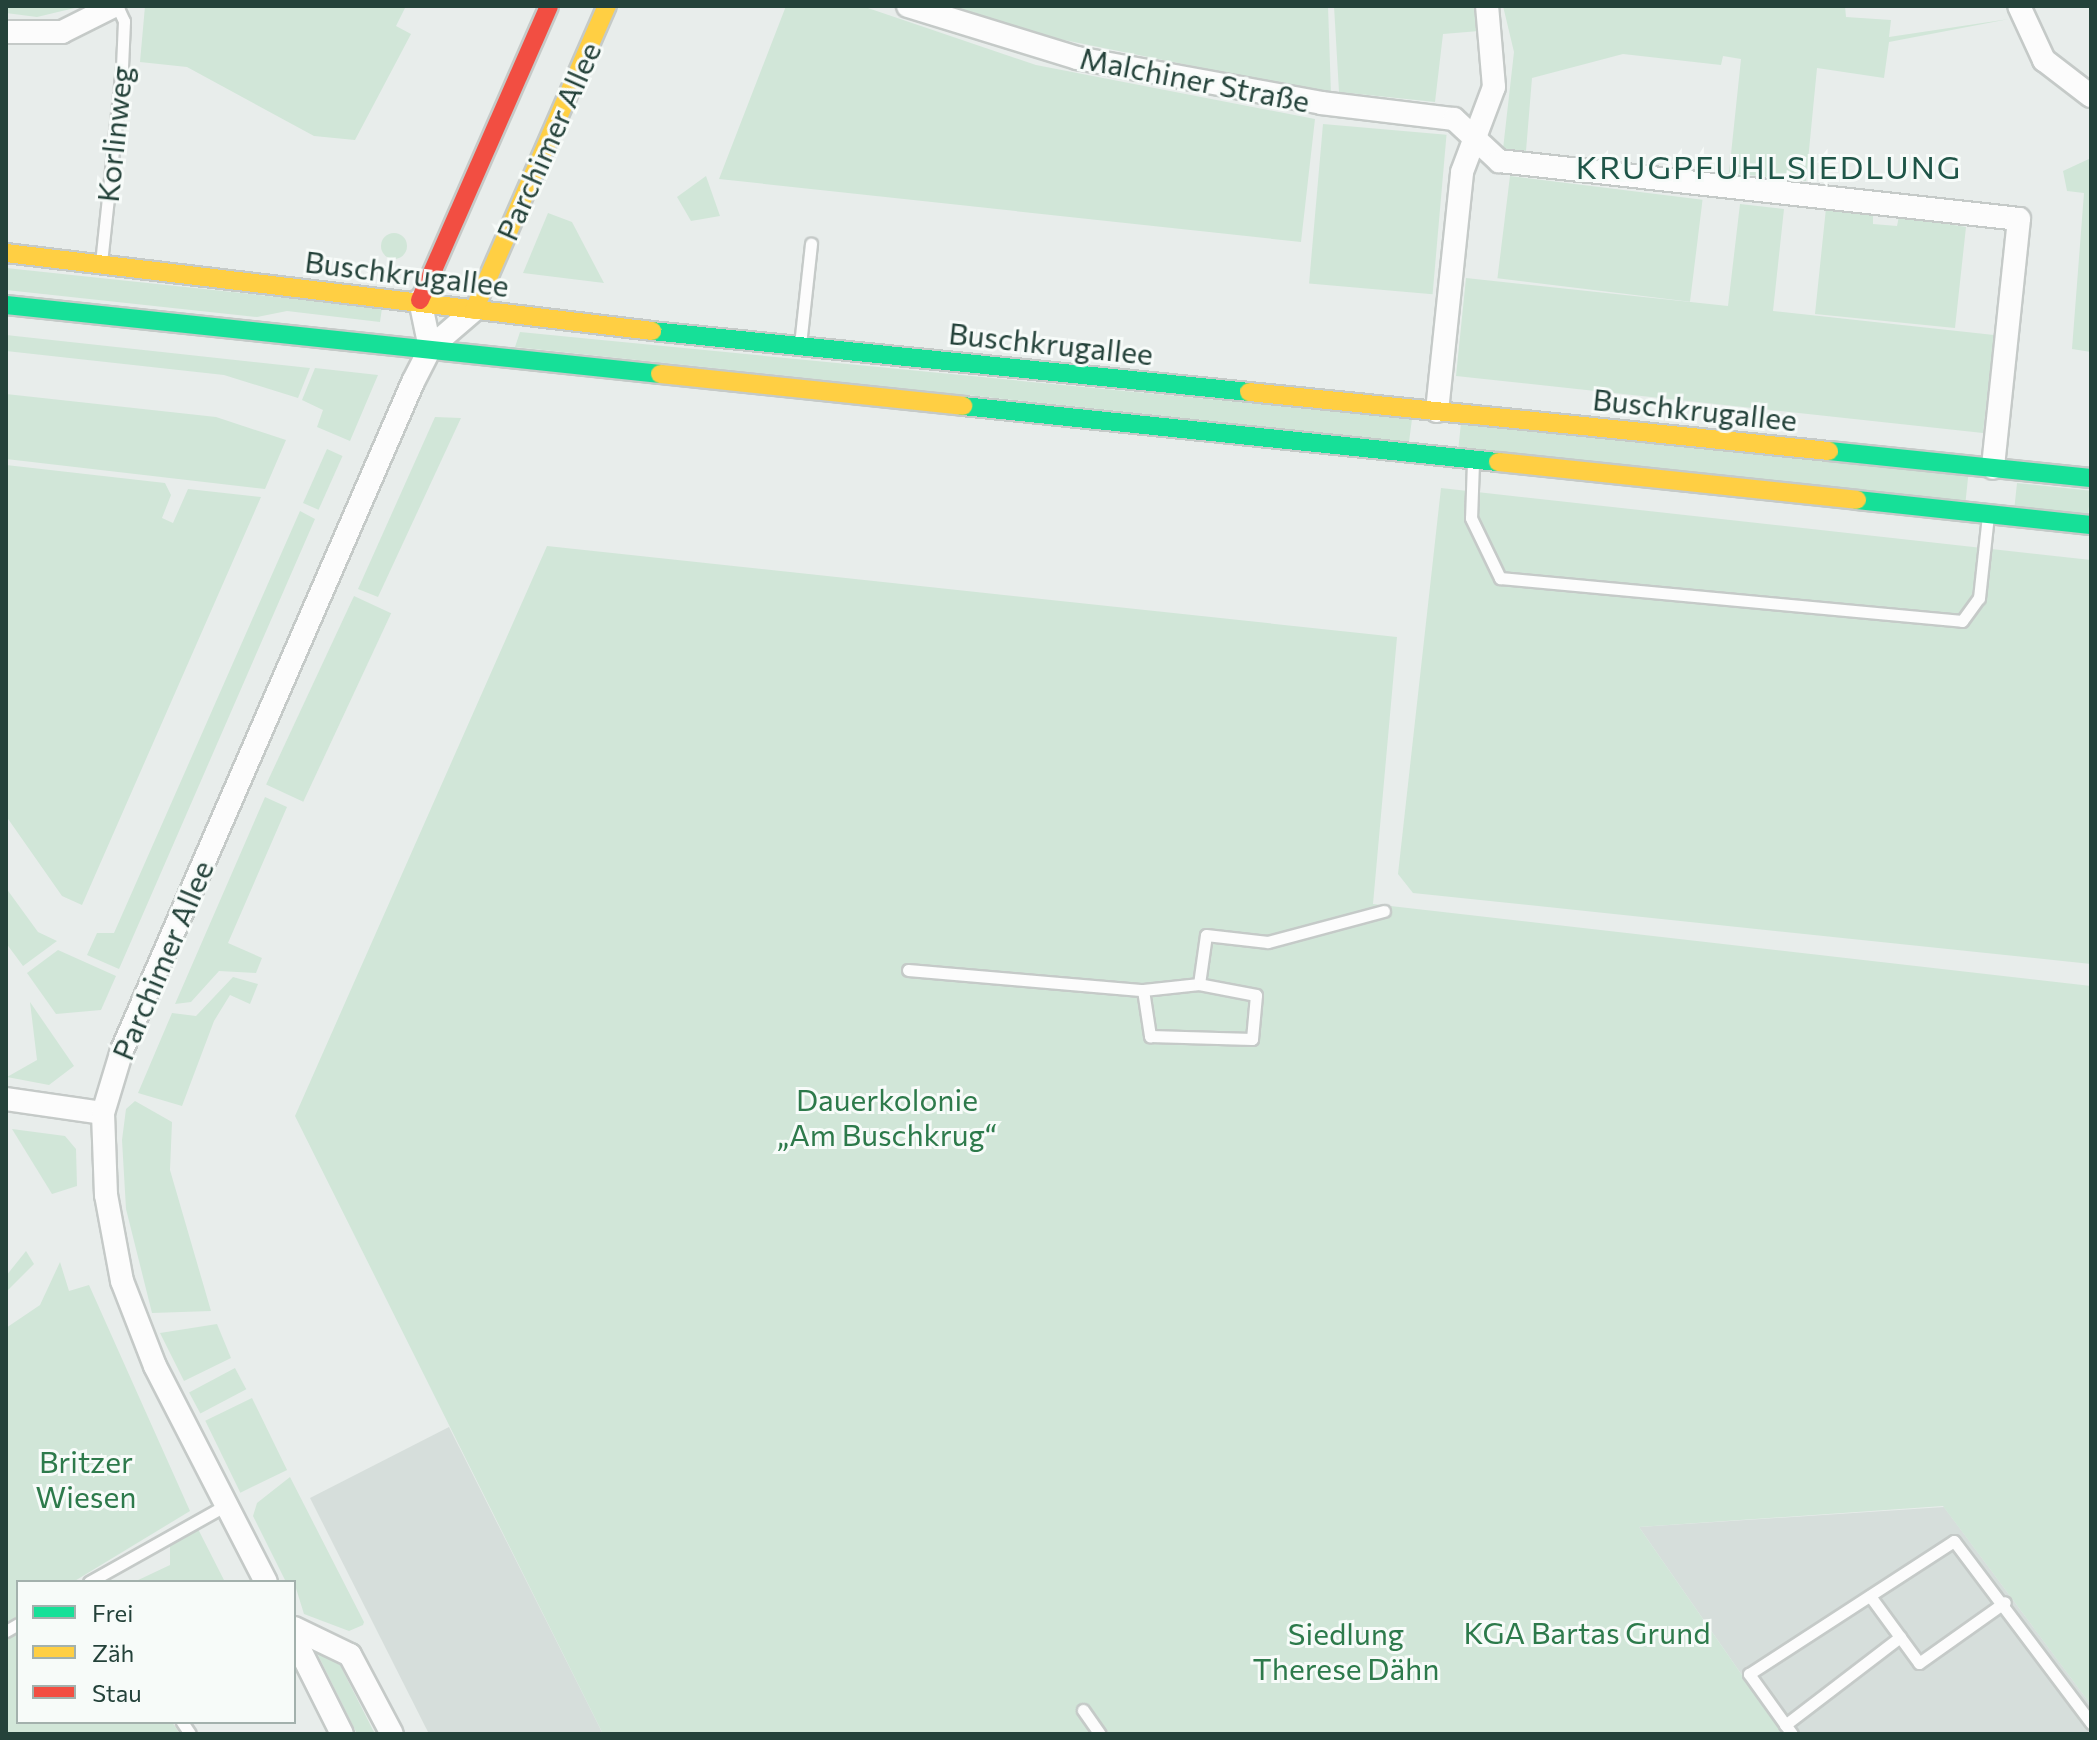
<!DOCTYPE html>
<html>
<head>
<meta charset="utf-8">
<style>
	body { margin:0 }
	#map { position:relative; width:2097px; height:1740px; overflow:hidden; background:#e8edeb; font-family:Commissioner,sans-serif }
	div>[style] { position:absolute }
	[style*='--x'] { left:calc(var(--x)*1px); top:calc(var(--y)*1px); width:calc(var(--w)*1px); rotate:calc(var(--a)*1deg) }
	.built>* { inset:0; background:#d6dedb }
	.green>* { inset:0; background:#d1e6d8; transform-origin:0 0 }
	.round { border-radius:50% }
	.roads { filter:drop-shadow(2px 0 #c5cac8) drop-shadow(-2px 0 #c5cac8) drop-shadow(0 2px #c5cac8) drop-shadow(0 -2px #c5cac8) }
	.lane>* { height:11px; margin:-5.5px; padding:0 5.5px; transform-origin:5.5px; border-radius:5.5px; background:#fcfcfc }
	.street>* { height:22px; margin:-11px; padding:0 11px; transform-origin:11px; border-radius:11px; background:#fcfcfc }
	.fast>* { height:18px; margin:-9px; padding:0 9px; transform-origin:9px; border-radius:9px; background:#16e098 }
	.slow>* { height:18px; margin:-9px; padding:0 9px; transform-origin:9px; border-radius:9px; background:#ffcf43 }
	.jam>* { height:18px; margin:-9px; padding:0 9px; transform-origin:9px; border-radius:9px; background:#f24e42 }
	span { translate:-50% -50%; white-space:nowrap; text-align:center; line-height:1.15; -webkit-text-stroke:6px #f7fbf9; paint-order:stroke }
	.street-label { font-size:30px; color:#24423a }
	.park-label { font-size:30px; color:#2d7a4b }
	.neighbourhood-label { font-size:32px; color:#1f5548; letter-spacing:2px }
	.frame { position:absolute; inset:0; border:8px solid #24423a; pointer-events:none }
	.legend { position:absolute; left:16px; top:1580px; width:280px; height:144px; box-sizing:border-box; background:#f7fbf9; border:2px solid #a3b1ad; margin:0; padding:10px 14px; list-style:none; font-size:24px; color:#24423a }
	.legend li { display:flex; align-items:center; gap:16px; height:40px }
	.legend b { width:40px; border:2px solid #a3b1ad }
</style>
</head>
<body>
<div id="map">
	<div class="built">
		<i style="clip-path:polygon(449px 1427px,603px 1734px,429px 1734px,310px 1498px)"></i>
		<i style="clip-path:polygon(1944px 1507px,2091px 1705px,2091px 1734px,1783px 1734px,1639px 1527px)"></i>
	</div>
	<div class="green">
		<i style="clip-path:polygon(6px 6px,83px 6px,37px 17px,6px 13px)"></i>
		<i style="clip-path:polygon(145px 6px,406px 6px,396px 26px,411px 34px,355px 140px,314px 136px,187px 67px,140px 62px)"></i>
		<i style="clip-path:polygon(786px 6px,862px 6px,1036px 65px,1315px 119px,1301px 242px,719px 179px)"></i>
		<i style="clip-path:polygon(949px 6px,1328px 6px,1331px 94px,1059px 39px)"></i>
		<i style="clip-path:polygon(1334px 6px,1474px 6px,1479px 31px,1443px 34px,1435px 102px,1339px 92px)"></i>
		<i style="clip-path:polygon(1503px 6px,1845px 6px,1846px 17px,1891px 20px,1889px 37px,2009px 19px,1889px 42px,1884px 78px,1817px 68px,1806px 181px,1729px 173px,1741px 59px,1723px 56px,1721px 65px,1623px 54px,1532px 78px,1526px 151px,1503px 149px,1514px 52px)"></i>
		<i style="left:1323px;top:124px;width:124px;height:160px;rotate:5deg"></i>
		<i style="clip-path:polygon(2091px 158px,2091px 352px,2072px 349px,2084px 193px,2067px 191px,2063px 171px)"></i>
		<i style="clip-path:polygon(706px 176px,720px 216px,691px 221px,677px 197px)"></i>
		<i style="left:1510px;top:176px;width:194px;height:103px;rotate:7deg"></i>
		<i style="clip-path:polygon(1740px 204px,1784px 209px,1773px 311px,1994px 335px,1983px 433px,1456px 376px,1466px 278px,1728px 306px)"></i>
		<i style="clip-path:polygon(1826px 208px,1873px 213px,1873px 224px,1897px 226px,1899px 216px,1966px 227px,1955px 328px,1815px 314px)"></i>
		<i style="clip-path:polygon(548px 213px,572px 222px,604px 283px,523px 273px)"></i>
		<i class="round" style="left:381px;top:233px;width:26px;height:26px"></i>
		<i style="clip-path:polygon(6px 268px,382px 308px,380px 322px,287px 311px,257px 317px,6px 290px)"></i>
		<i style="clip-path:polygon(520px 332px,581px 338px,1412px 419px,1409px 442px,515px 347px)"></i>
		<i style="clip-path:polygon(6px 335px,310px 368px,298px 398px,224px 375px,6px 351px)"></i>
		<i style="clip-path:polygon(315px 368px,378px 375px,350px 441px,317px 427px,323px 410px,302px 400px)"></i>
		<i style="clip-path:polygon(6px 394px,216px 417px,286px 440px,265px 489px,6px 459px)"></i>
		<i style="clip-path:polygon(435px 417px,461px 418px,378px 597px,358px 589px)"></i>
		<i style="left:1461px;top:423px;width:510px;height:25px;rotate:6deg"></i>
		<i style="left:327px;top:449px;width:17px;height:59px;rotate:24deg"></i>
		<i style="clip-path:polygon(6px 465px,165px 483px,171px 495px,162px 518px,173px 523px,188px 489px,261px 497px,82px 905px,62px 896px,6px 816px)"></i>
		<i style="left:2017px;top:483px;width:74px;height:25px;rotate:6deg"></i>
		<i style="clip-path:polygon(1441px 488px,2091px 560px,2091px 964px,1413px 893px,1398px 874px)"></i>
		<i style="clip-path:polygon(300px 511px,315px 519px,119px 969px,87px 955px,97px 933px,114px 933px)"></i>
		<i style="clip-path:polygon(547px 546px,1397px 637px,1373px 904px,2091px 986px,2091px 1705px,1943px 1506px,1639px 1527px,1783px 1734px,603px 1734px,295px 1116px)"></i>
		<i style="left:354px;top:596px;width:41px;height:208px;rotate:25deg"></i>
		<i style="clip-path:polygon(265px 797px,287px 807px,228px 943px,262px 958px,256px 973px,219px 971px,191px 1002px,175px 1004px)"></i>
		<i style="clip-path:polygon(6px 888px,38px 932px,57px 941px,23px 966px,6px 943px)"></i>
		<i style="clip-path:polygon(58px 950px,116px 976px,101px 1010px,56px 1014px,27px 973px)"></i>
		<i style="clip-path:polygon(233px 977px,258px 984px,250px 1004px,230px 995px,214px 1021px,182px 1106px,138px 1093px,172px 1013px,196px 1016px)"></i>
		<i style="clip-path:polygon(30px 1002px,74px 1066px,49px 1085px,7px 1077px,37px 1060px)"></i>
		<i style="clip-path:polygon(135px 1101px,172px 1122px,170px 1170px,211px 1311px,152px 1313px,126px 1209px,122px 1140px,126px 1109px)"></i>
		<i style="clip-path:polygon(12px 1129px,65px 1136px,76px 1149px,77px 1186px,52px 1194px)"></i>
		<i style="clip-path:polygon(26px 1251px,34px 1264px,6px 1292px,6px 1276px)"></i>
		<i style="clip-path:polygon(60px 1262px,69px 1291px,89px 1285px,190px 1511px,73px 1582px,18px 1582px,18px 1722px,172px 1722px,180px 1734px,6px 1734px,6px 1328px,40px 1305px)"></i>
		<i style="clip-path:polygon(217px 1324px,231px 1358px,184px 1381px,160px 1333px)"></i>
		<i style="left:235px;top:1368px;width:24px;height:52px;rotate:62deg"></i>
		<i style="left:252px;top:1398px;width:80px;height:52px;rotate:64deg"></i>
		<i style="clip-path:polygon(290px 1477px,364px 1622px,363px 1625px,349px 1631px,304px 1614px,294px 1582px,286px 1582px,253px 1516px,257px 1503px)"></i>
		<i style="clip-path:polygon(198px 1529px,225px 1582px,134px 1582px,170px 1565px,170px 1545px)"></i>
		<i style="clip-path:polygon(316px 1651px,338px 1661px,375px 1734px,357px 1734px)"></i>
	</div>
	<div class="roads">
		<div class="lane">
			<i style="--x:101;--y:263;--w:197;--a:-83.9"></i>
			<i style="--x:122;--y:67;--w:46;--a:-87.5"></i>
			<i style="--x:124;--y:21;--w:17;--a:-115"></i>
			<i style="--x:800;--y:345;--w:102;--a:-83.8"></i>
			<i style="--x:1473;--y:462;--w:56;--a:92"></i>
			<i style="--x:1471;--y:518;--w:67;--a:64.2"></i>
			<i style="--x:1500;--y:578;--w:464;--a:5.3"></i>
			<i style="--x:1962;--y:621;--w:29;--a:-54"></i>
			<i style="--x:1979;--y:598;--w:83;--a:-83.8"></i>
			<i style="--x:908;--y:970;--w:236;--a:4.9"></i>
			<i style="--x:1199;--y:984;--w:56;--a:173.9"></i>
			<i style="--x:1143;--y:990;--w:47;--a:81.3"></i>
			<i style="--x:1150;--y:1036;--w:102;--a:1.7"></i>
			<i style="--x:1252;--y:1039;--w:44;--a:-84.8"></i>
			<i style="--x:1256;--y:995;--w:58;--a:-169.1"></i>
			<i style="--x:1199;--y:984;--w:49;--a:-81.9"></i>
			<i style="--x:1206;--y:935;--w:62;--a:6.4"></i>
			<i style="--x:1268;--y:942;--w:120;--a:-15"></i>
			<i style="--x:89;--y:1582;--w:157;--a:-29.3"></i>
			<i style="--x:1870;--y:1596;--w:83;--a:53.8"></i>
			<i style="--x:1919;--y:1663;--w:105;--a:-35.3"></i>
			<i style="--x:6;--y:1631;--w:14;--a:-30"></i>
			<i style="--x:1083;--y:1710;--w:29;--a:55"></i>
			<i style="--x:182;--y:1722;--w:14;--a:56"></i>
			<i style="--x:1785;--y:1725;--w:145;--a:-37.4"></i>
			<i style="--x:1792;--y:1734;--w:74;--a:-125.6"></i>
			<i style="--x:1749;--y:1674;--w:244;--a:-33"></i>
			<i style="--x:1954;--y:1541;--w:228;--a:53"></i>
		</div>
		<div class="street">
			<i style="--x:908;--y:6;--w:177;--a:17.1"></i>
			<i style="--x:1077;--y:58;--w:248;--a:10.4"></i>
			<i style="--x:1321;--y:103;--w:134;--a:6.9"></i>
			<i style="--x:1454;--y:119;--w:62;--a:43"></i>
			<i style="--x:1499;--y:161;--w:523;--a:6.36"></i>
			<i style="--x:2019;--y:219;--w:250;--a:96"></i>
			<i style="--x:2019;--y:6;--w:60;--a:65.2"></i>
			<i style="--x:2044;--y:60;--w:59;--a:37.5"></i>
			<i style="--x:6;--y:32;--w:56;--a:0"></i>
			<i style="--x:62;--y:32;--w:58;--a:-26.6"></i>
			<i style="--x:420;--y:300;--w:49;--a:78.2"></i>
			<i style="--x:1437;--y:411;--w:240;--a:-84"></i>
			<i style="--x:1462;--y:172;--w:91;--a:-69.4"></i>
			<i style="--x:1494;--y:87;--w:81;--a:-94.9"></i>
			<i style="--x:6;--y:1099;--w:98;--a:8.2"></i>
			<i style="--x:266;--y:1582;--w:243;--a:-117.2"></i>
			<i style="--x:155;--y:1366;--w:91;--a:-111.2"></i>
			<i style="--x:122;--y:1281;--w:87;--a:-100.5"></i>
			<i style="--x:106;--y:1195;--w:82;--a:-92.1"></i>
			<i style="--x:103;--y:1113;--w:66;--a:-73.2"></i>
			<i style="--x:122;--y:1050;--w:729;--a:-66.46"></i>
			<i style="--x:413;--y:382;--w:38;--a:-63"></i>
			<i style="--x:430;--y:348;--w:58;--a:-40.8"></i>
			<i style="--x:294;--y:1628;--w:62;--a:25.7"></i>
			<i style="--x:350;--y:1655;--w:89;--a:62"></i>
			<i style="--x:294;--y:1638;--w:107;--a:63.4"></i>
		</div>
		<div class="fast">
			<i style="--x:6;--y:305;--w:658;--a:6.02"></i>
			<i style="--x:652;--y:331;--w:600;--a:5.83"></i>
			<i style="--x:963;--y:406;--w:538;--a:5.98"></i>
			<i style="--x:1829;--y:451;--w:263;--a:5.9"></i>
			<i style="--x:1857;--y:500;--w:235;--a:6.1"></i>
		</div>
		<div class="slow">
			<i style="--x:6;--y:253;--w:651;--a:6.88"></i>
			<i style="--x:474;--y:310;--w:332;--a:-66.4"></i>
			<i style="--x:660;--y:374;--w:305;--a:6"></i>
			<i style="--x:1249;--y:392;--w:583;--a:5.81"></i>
			<i style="--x:1498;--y:462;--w:361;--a:6"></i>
		</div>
		<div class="jam">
			<i style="--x:420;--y:300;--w:321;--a:-66.3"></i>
		</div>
	</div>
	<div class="street-label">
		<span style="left:1195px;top:79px;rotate:11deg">Malchiner Straße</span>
		<span style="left:114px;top:134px;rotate:-84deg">Korlinweg</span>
		<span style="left:548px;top:141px;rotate:-66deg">Parchimer Allee</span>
		<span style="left:407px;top:273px;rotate:7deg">Buschkrugallee</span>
		<span style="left:1051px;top:343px;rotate:6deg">Buschkrugallee</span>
		<span style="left:1695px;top:409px;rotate:6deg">Buschkrugallee</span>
		<span style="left:162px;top:960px;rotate:-67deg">Parchimer Allee</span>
	</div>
	<div class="park-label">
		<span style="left:887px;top:1116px">Dauerkolonie<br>„Am Buschkrug“</span>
		<span style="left:86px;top:1478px">Britzer<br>Wiesen</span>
		<span style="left:1587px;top:1632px">KGA Bartas Grund</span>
		<span style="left:1346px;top:1650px">Siedlung<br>Therese Dähn</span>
	</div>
	<div class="neighbourhood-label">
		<span style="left:1769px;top:166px">KRUGPFUHLSIEDLUNG</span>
	</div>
	<div class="frame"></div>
	<ul class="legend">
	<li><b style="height:10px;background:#16e098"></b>Frei</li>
	<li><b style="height:10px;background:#ffcf43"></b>Zäh</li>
	<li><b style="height:10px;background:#f24e42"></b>Stau</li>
	</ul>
</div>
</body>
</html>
